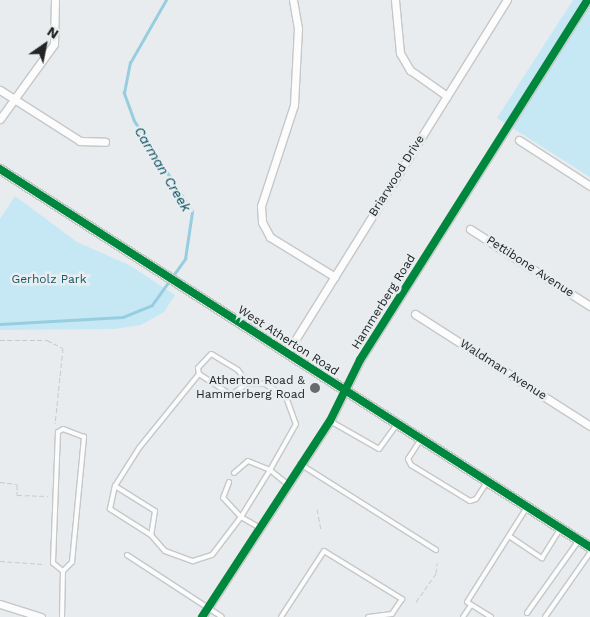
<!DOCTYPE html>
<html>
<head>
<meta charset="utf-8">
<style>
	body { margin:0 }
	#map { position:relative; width:590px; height:617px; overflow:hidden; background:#e9ecee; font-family:"Work Sans",sans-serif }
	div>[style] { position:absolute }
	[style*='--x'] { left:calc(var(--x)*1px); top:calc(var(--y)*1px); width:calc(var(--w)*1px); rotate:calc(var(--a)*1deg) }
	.green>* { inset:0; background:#c5e8f4 }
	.stream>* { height:2.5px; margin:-1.25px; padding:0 1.25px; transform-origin:1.25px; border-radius:1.25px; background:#97cedf }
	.path>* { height:1px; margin-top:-0.5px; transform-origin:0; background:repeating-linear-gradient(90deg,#c8c9ca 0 5px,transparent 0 7.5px) }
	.roads { filter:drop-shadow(1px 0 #c5c7c8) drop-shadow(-1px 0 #c5c7c8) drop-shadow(0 1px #c5c7c8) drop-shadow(0 -1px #c5c7c8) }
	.service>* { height:4px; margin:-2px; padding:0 2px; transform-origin:2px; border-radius:2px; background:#fcfcfc }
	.minor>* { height:7px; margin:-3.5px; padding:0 3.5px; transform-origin:3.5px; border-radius:3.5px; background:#fcfcfc }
	.tertiary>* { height:9px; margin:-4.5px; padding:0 4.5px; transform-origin:4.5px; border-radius:4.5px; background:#fcfcfc }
	.cycleway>* { height:8px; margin:-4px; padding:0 4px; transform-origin:4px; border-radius:4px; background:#00873e }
	.dots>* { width:14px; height:14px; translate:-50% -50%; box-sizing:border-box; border:2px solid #e8edef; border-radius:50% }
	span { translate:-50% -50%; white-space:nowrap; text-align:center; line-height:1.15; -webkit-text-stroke:5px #e8edef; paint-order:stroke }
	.street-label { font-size:12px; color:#222425 }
	.park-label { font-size:12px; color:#185869 }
	.poi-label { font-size:12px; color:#222425 }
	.right { translate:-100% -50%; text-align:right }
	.water-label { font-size:14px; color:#044b5c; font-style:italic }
	.north { position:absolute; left:20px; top:20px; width:50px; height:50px; -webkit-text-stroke:4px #e8edef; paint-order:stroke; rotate:33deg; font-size:14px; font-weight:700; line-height:20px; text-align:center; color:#222425 }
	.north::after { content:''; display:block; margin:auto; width:18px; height:22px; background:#222425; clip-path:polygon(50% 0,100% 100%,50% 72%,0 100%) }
</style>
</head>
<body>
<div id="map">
	<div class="green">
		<i style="clip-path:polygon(573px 0,590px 0,590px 177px,497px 118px)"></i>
		<i style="clip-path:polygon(15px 196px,77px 242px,129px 265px,175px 295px,164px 312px,141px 325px,114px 329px,0 330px,0 219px)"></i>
	</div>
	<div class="stream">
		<i style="--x:0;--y:324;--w:123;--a:-3.3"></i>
		<i style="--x:123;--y:317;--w:31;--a:-22"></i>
		<i style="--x:152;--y:305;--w:57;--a:-54.3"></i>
		<i style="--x:185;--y:259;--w:48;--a:-81.5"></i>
		<i style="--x:192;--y:212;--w:108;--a:-122.5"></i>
		<i style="--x:134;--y:121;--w:30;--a:-110"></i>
		<i style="--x:124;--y:93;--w:31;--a:-79"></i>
		<i style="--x:130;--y:63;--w:73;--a:-60.3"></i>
	</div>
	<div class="path">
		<i style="--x:0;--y:340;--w:47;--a:0"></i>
		<i style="--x:47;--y:340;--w:18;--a:27"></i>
		<i style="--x:63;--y:348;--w:76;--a:96"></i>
		<i style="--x:0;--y:482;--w:17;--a:7"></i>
		<i style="--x:17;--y:484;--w:11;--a:90"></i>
		<i style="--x:17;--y:495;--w:31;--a:2"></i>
		<i style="--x:317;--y:509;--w:21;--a:79"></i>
		<i style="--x:0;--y:561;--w:43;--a:4"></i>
		<i style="--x:416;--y:602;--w:35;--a:-55"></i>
		<i style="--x:436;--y:573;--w:10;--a:-84"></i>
	</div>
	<div class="roads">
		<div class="service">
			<i style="--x:248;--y:383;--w:16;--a:-128"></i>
			<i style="--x:238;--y:370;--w:31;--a:-149"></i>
			<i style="--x:211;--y:354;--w:19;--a:133"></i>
			<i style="--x:198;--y:368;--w:6;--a:81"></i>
			<i style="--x:199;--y:374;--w:38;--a:33"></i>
			<i style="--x:231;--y:395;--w:21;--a:-35"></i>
			<i style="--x:248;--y:383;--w:17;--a:3"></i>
			<i style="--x:265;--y:384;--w:25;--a:32"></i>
			<i style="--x:286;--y:397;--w:29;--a:70"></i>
			<i style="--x:296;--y:424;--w:53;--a:119.5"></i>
			<i style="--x:270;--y:470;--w:22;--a:39"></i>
			<i style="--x:330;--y:421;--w:56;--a:29.7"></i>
			<i style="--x:379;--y:449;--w:31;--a:-54"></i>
			<i style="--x:421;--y:439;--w:24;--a:123"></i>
			<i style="--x:408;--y:459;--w:7;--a:63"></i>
			<i style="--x:411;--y:465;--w:69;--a:31.4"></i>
			<i style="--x:470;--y:501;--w:6;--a:-18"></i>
			<i style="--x:476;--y:499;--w:20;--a:-57"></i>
			<i style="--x:300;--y:464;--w:161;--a:32.3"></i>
			<i style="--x:234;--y:473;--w:18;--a:-41"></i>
			<i style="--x:248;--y:461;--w:24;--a:22"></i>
			<i style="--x:270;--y:470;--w:55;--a:121.7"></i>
			<i style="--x:241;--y:517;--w:22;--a:30"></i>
			<i style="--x:115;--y:486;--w:45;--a:-57.7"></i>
			<i style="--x:139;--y:448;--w:95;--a:-51"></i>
			<i style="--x:151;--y:535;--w:49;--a:-147.6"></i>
			<i style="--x:110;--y:509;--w:24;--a:-78"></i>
			<i style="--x:115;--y:486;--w:47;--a:32"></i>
			<i style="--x:155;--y:511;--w:24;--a:99"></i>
			<i style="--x:151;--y:535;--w:21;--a:49"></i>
			<i style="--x:165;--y:551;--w:30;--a:20"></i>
			<i style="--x:193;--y:561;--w:20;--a:-18"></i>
			<i style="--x:212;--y:555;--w:48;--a:-52.7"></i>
			<i style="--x:241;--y:517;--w:26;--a:-133"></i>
			<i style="--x:223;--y:498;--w:17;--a:-69"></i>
			<i style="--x:509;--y:536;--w:40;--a:34"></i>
			<i style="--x:542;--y:558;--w:36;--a:-58"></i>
			<i style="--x:127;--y:555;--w:113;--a:33.1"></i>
			<i style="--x:527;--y:613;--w:90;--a:-54.5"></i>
			<i style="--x:62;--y:617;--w:46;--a:-88.8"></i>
			<i style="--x:63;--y:571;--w:13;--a:-45"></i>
			<i style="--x:72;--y:562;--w:126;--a:-84.5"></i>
			<i style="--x:84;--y:437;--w:22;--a:-159"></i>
			<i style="--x:63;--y:429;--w:6;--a:149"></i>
			<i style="--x:58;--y:432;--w:131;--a:92.2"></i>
			<i style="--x:53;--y:563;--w:13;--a:39"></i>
			<i style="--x:281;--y:617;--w:79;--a:-56.9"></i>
			<i style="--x:324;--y:551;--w:92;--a:31.6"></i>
			<i style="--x:402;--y:599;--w:18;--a:124"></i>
			<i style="--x:392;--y:614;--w:24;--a:173"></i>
			<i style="--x:463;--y:617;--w:14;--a:-56"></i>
			<i style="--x:491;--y:617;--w:28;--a:-148"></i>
			<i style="--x:467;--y:602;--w:112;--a:-57.7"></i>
			<i style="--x:545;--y:617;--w:78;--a:-54.9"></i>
		</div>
		<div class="minor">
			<i style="--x:293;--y:0;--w:28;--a:80"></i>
			<i style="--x:298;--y:28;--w:77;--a:93"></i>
			<i style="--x:294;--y:105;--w:106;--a:108.1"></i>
			<i style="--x:261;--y:206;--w:16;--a:86"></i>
			<i style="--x:262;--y:222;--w:17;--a:62"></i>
			<i style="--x:270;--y:237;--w:76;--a:31.6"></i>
			<i style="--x:395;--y:0;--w:53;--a:84.6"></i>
			<i style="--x:400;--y:53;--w:20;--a:60"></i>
			<i style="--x:410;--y:70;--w:45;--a:35.1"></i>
			<i style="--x:0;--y:90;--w:95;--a:32.5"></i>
			<i style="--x:80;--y:141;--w:25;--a:2"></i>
			<i style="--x:0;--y:119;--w:92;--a:-54.2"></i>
			<i style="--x:54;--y:44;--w:44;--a:-88.7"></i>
			<i style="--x:519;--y:140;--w:85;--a:32.9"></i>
			<i style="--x:470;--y:229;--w:143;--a:32.7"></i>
			<i style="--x:415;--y:314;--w:208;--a:32.6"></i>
			<i style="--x:287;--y:353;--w:416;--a:-58.1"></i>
			<i style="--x:0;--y:604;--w:43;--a:17.6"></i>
			<i style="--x:202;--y:617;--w:234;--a:-56.9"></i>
			<i style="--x:330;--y:421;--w:68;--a:-63.8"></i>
			<i style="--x:360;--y:360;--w:426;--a:-57.7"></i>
		</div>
		<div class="tertiary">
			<i style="--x:0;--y:169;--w:701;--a:32.65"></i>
		</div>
	</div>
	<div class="cycleway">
		<i style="--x:0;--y:169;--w:701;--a:32.65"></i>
		<i style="--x:202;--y:617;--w:234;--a:-56.9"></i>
		<i style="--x:330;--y:421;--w:68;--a:-63.8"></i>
		<i style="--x:360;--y:360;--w:426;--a:-57.7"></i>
	</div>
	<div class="dots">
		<i style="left:315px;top:388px;background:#686a6b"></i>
	</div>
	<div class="street-label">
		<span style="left:397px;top:176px;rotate:-58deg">Briarwood Drive</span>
		<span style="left:530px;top:267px;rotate:33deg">Pettibone Avenue</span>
		<span style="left:384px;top:302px;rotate:-58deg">Hammerberg Road</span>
		<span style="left:288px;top:341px;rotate:33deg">West Atherton Road</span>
		<span style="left:503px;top:370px;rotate:33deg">Waldman Avenue</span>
	</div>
	<div class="park-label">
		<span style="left:49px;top:280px">Gerholz Park</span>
	</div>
	<div class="poi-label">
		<span class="right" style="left:305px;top:388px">Atherton Road &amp;<br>Hammerberg Road</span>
	</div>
	<div class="water-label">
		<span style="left:163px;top:169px;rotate:59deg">Carman Creek</span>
	</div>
	<div class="north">N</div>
</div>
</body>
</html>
